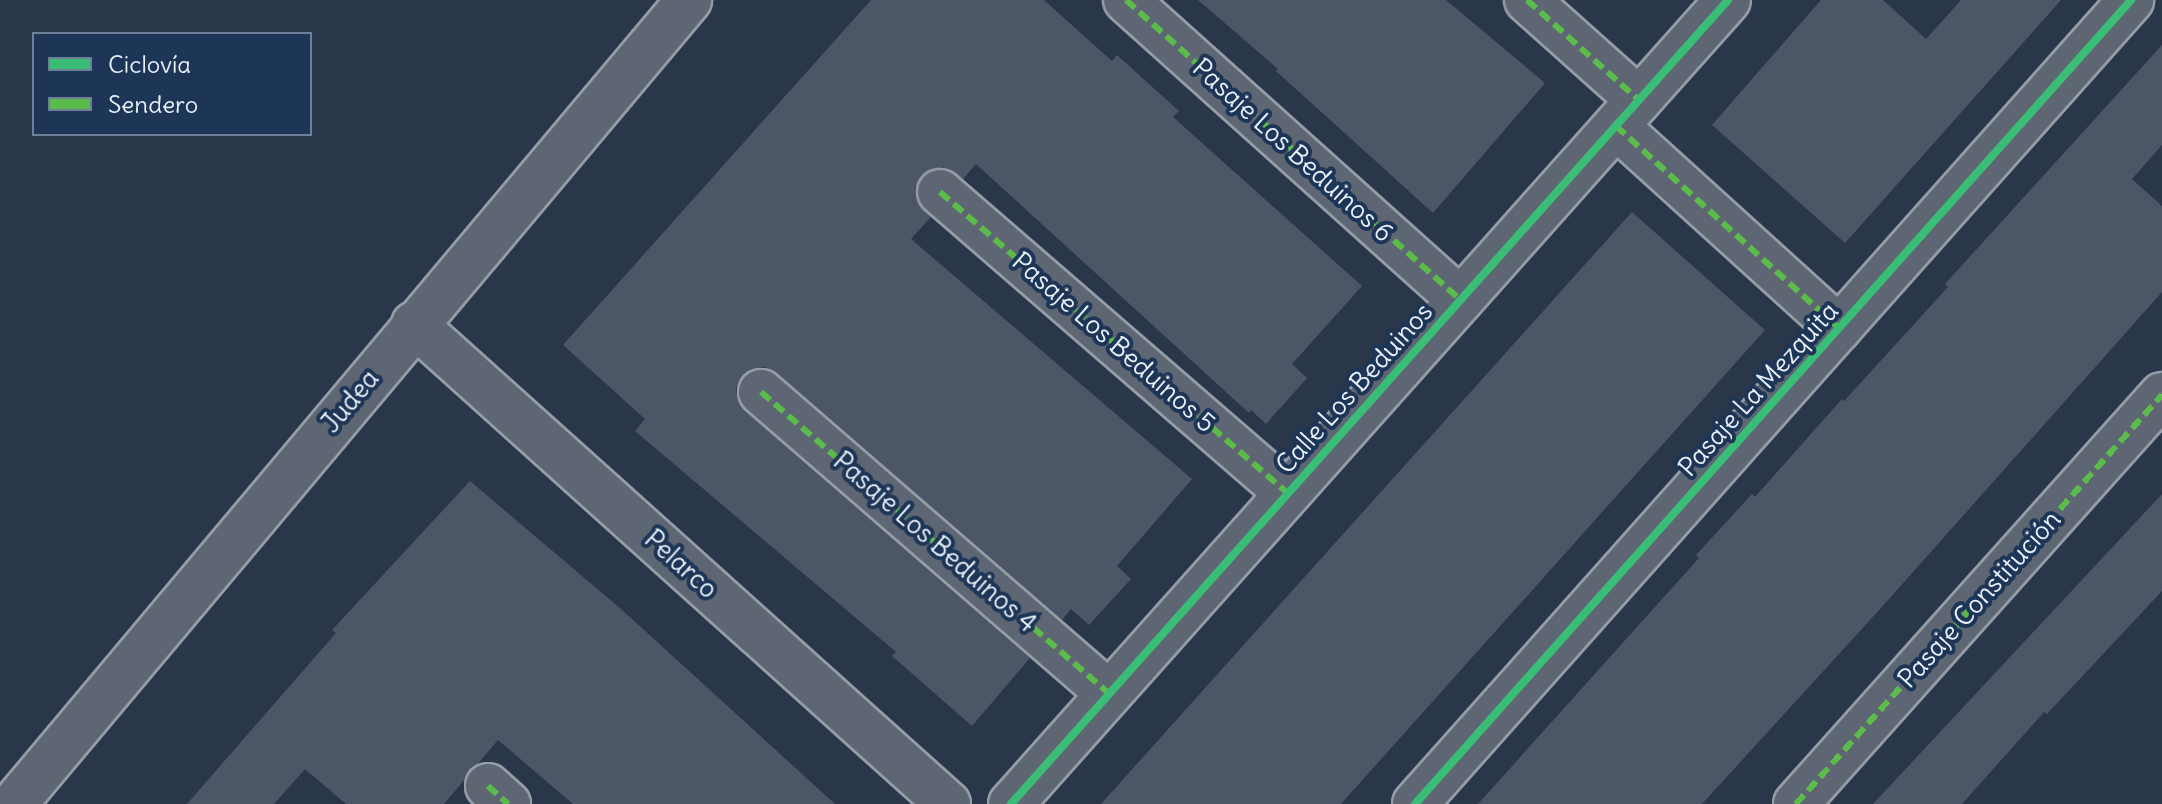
<!DOCTYPE html>
<html>
<head>
<meta charset="utf-8">
<style>
	body { margin:0 }
	#map { position:relative; width:2162px; height:804px; overflow:hidden; background:#2a374a; font-family:Delius,sans-serif }
	div>[style] { position:absolute }
	[style*='--x'] { left:calc(var(--x)*1px); top:calc(var(--y)*1px); width:calc(var(--w)*1px); rotate:calc(var(--a)*1deg) }
	.building>* { inset:0; background:#4c5666 }
	.roads { filter:drop-shadow(2px 0 #959da7) drop-shadow(-2px 0 #959da7) drop-shadow(0 2px #959da7) drop-shadow(0 -2px #959da7) }
	.minor>* { height:44px; margin:-22px; padding:0 22px; transform-origin:22px; border-radius:22px; background:#5d6672 }
	.quiet>* { height:6px; margin-top:-3px; transform-origin:0; background:repeating-linear-gradient(90deg,#5cbc4b 0 12px,transparent 0 18px) }
	.cycleway>* { height:8px; margin:-4px; padding:0 4px; transform-origin:4px; border-radius:4px; background:#3abd76 }
	span { translate:-50% -50%; white-space:nowrap; text-align:center; line-height:1.15; -webkit-text-stroke:8px #1d3557; paint-order:stroke }
	.street-label { font-size:26px; color:#e8f1f8 }
	.legend { position:absolute; left:32px; top:32px; width:280px; height:104px; box-sizing:border-box; background:#1d3557; border:2px solid #6e8097; margin:0; padding:10px 14px; list-style:none; font-size:24px; color:#e8f1f8 }
	.legend li { display:flex; align-items:center; gap:16px; height:40px }
	.legend b { width:40px; border:2px solid #6e8097 }
</style>
</head>
<body>
<div id="map">
	<div class="building">
		<i style="clip-path:polygon(871px 0,1044px 0,1112px 61px,1117px 55px,1179px 111px,1173px 117px,1362px 286px,1292px 364px,1307px 378px,1266px 424px,1251px 410px,1249px 413px,976px 164px,963px 179px,944px 167px,931px 169px,921px 176px,915px 188px,916px 199px,931px 217px,911px 239px,1192px 479px,1117px 566px,1131px 579px,1089px 625px,1071px 609px,1062px 620px,777px 373px,765px 367px,752px 369px,743px 375px,736px 388px,738px 401px,745px 411px,1030px 658px,972px 726px,892px 656px,896px 652px,635px 431px,645px 419px,563px 345px)"></i>
		<i style="clip-path:polygon(1198px 0,1446px 0,1545px 83px,1433px 213px,1276px 71px,1278px 69px)"></i>
		<i style="clip-path:polygon(1821px 0,1883px 0,1926px 39px,1961px 0,2061px 0,1845px 243px,1712px 125px)"></i>
		<i style="clip-path:polygon(2162px 45px,2162px 145px,2132px 179px,2162px 206px,2162px 292px,1881px 608px,1702px 804px,1478px 804px,1699px 558px,1696px 555px,1752px 494px,1755px 497px,1842px 399px,1844px 401px,1948px 287px,1945px 284px)"></i>
		<i style="clip-path:polygon(1632px 212px,1765px 330px,1341px 804px,1101px 804px)"></i>
		<i style="clip-path:polygon(470px 481px,621px 609px,835px 804px,573px 804px,498px 740px,444px 804px,346px 804px,305px 769px,274px 804px,187px 804px,336px 633px,332px 630px)"></i>
		<i style="clip-path:polygon(2162px 494px,2162px 591px,2047px 714px,2044px 712px,1962px 804px,1873px 804px)"></i>
	</div>
	<div class="roads">
		<div class="minor">
			<i style="--x:1126;--y:0;--w:449;--a:41.9"></i>
			<i style="--x:1527;--y:0;--w:150;--a:41.8"></i>
			<i style="--x:1616;--y:126;--w:301;--a:42.2"></i>
			<i style="--x:940;--y:192;--w:459;--a:40.9"></i>
			<i style="--x:414;--y:324;--w:718;--a:41.95"></i>
			<i style="--x:761;--y:392;--w:459;--a:40.9"></i>
			<i style="--x:488;--y:786;--w:27;--a:42"></i>
			<i style="--x:14;--y:804;--w:1050;--a:-49.98"></i>
			<i style="--x:1011;--y:804;--w:1077;--a:-48.27"></i>
			<i style="--x:1415;--y:804;--w:1077;--a:-48.31"></i>
			<i style="--x:1796;--y:804;--w:549;--a:-48.18"></i>
		</div>
	</div>
	<div class="quiet">
		<i style="--x:1126;--y:0;--w:449;--a:41.9"></i>
		<i style="--x:1527;--y:0;--w:150;--a:41.8"></i>
		<i style="--x:1616;--y:126;--w:301;--a:42.2"></i>
		<i style="--x:940;--y:192;--w:459;--a:40.9"></i>
		<i style="--x:761;--y:392;--w:459;--a:40.9"></i>
		<i style="--x:488;--y:786;--w:27;--a:42"></i>
		<i style="--x:1796;--y:804;--w:549;--a:-48.18"></i>
	</div>
	<div class="cycleway">
		<i style="--x:1011;--y:804;--w:1077;--a:-48.27"></i>
		<i style="--x:1415;--y:804;--w:1077;--a:-48.31"></i>
	</div>
	<div class="street-label">
		<span style="left:1293px;top:150px;rotate:42deg">Pasaje Los Beduinos 6</span>
		<span style="left:1114px;top:342px;rotate:41deg">Pasaje Los Beduinos 5</span>
		<span style="left:1354px;top:388px;rotate:-48deg">Calle Los Beduinos</span>
		<span style="left:1758px;top:389px;rotate:-48deg">Pasaje La Mezquita</span>
		<span style="left:350px;top:401px;rotate:-50deg">Judea</span>
		<span style="left:935px;top:542px;rotate:41deg">Pasaje Los Beduinos 4</span>
		<span style="left:681px;top:564px;rotate:42deg">Pelarco</span>
		<span style="left:1979px;top:599px;rotate:-48deg">Pasaje Constitución</span>
	</div>
	<ul class="legend">
	<li><b style="height:10px;background:#3abd76"></b>Ciclovía</li>
	<li><b style="height:10px;background:#5cbc4b"></b>Sendero</li>
	</ul>
</div>
</body>
</html>
